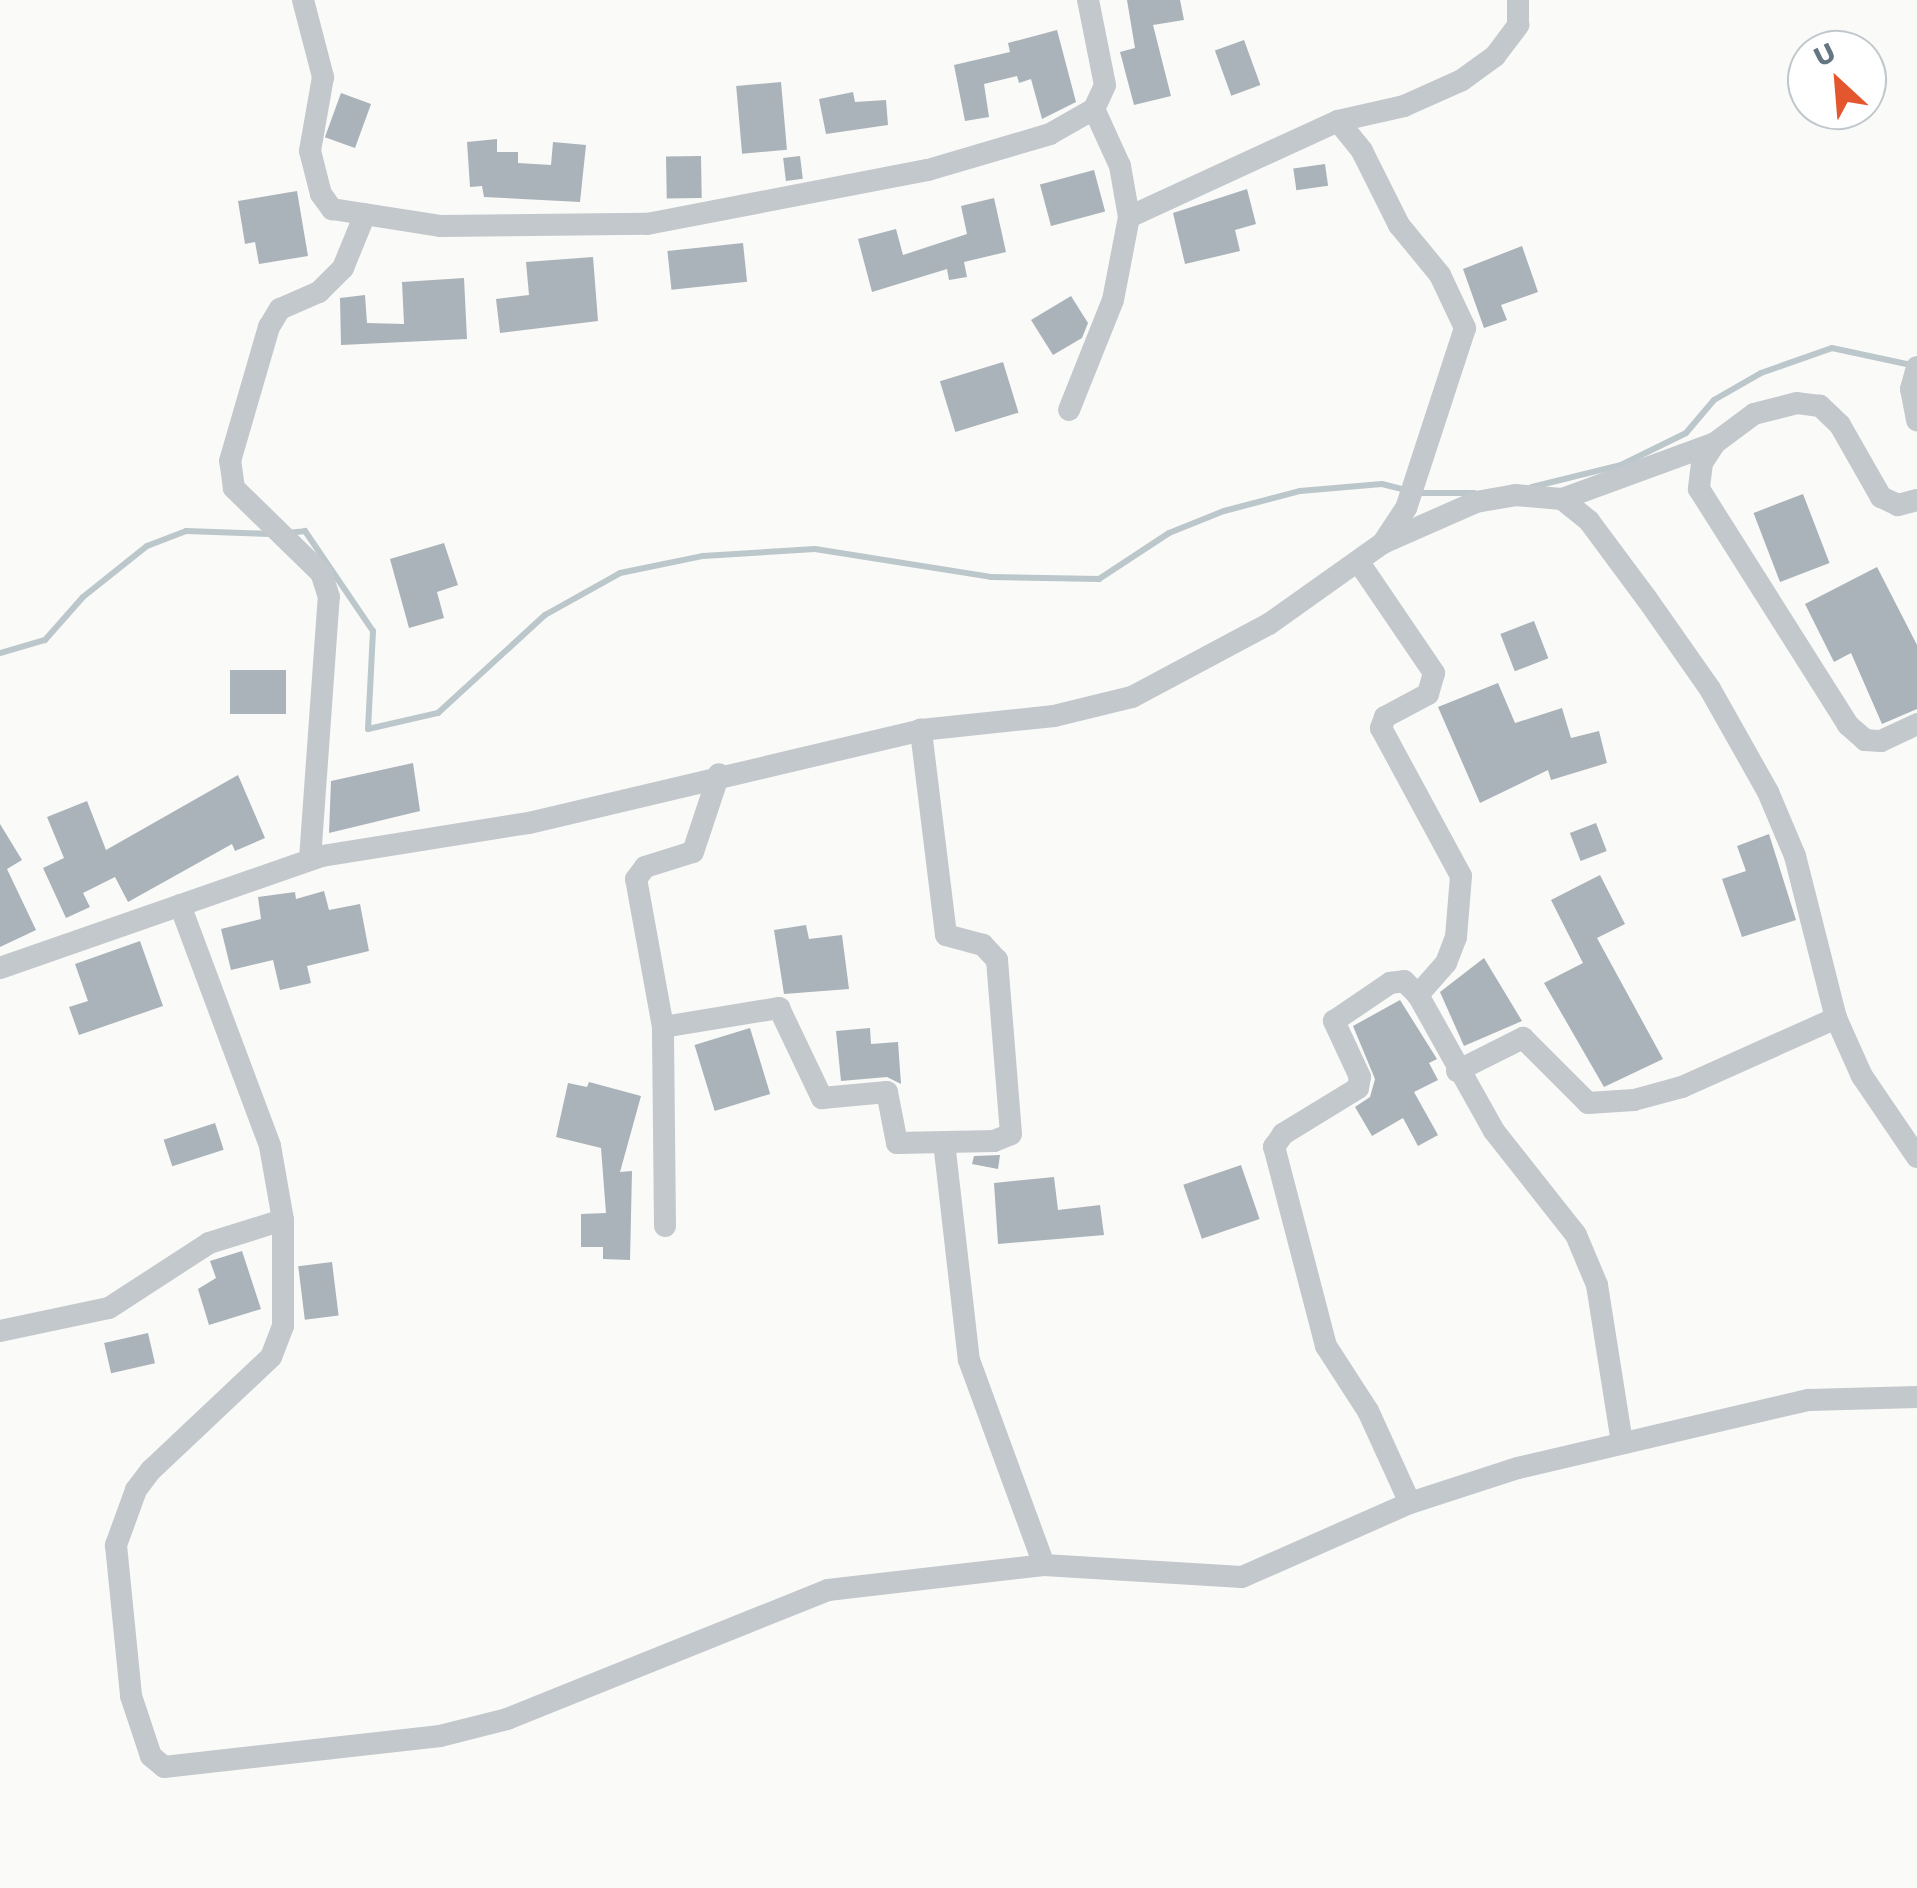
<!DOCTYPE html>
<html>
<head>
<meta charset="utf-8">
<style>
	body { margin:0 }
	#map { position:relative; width:1917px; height:1888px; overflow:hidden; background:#fafaf8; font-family:"Work Sans",sans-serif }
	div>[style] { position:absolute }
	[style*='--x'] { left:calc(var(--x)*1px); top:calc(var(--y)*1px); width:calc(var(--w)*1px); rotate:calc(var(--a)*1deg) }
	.stream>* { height:6px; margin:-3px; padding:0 3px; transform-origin:3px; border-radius:3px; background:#bbc7cb }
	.building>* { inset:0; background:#aab3b9; transform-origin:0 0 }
	.minor>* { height:22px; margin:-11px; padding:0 11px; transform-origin:11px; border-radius:11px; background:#c3c8cc }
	span { translate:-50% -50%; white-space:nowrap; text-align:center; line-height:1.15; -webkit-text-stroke:10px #fff; paint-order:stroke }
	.north { position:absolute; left:1787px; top:30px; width:100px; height:100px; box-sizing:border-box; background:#fff; border:2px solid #c1c8cd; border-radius:50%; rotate:334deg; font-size:28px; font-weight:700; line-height:40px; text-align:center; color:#657683 }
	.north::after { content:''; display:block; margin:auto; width:35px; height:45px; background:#e4572e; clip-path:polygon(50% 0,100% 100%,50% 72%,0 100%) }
</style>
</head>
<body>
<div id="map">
	<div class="stream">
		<i style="--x:1532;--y:487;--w:92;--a:-13.9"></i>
		<i style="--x:1621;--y:465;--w:72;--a:-26.2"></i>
		<i style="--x:1686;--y:433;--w:43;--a:-49.7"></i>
		<i style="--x:1714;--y:400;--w:54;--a:-29.9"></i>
		<i style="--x:1761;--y:373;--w:75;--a:-19.4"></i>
		<i style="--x:1832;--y:348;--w:81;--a:12.1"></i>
		<i style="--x:1418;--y:493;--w:56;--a:0"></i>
		<i style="--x:287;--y:533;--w:18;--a:-6"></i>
		<i style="--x:305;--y:531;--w:121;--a:55.8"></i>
		<i style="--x:373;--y:631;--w:98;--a:92.9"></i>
		<i style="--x:368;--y:729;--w:72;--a:-12.9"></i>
		<i style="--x:438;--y:713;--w:145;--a:-42.5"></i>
		<i style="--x:545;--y:615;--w:86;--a:-29.2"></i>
		<i style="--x:620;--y:573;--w:85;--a:-11.6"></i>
		<i style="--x:703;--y:556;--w:112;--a:-3.6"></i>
		<i style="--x:815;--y:549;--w:178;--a:9"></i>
		<i style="--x:991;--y:577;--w:108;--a:1.1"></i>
		<i style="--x:1099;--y:579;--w:84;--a:-33.3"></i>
		<i style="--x:1169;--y:533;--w:59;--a:-21.8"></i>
		<i style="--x:1224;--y:511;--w:79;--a:-14.7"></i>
		<i style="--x:1300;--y:491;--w:82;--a:-4.9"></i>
		<i style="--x:1382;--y:484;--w:25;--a:14"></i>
		<i style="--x:0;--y:653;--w:47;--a:-16.1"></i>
		<i style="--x:45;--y:640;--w:57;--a:-48.5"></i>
		<i style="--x:83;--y:597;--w:82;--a:-38.6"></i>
		<i style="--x:147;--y:546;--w:42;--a:-21"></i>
		<i style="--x:186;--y:531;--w:84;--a:2"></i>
	</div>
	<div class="building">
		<i style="clip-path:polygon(1127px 0,1180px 0,1184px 20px,1153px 25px,1171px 96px,1134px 105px,1120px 52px,1135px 48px)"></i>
		<i style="clip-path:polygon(1057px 30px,1076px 102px,1042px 119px,1031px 79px,1019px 83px,1017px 76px,984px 84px,989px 117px,965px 121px,954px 65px,1010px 52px,1008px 43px)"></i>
		<i style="left:1244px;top:40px;width:48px;height:31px;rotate:70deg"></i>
		<i style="left:781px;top:82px;width:68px;height:45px;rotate:85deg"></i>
		<i style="clip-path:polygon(853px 92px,855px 102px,886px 100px,888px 125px,826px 134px,819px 99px)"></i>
		<i style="left:341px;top:93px;width:32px;height:47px;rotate:20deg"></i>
		<i style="clip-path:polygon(497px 139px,497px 152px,518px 152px,518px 163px,551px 165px,553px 142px,586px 145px,580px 202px,484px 197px,482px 186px,470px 187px,467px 142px)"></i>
		<i style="left:701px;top:156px;width:42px;height:35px;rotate:89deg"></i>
		<i style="left:800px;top:156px;width:23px;height:17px;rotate:83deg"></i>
		<i style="left:1325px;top:164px;width:22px;height:32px;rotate:82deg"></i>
		<i style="left:1094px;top:170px;width:43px;height:56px;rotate:75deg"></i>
		<i style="clip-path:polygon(1247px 189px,1256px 224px,1235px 230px,1240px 251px,1185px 264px,1173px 213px)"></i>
		<i style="clip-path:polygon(297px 191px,308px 256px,259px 264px,255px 242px,245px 244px,238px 201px)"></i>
		<i style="clip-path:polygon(994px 198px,1006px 252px,964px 262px,967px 277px,949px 280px,947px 269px,872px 292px,858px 239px,896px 229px,903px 255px,967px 234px,961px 206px)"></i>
		<i style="left:743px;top:243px;width:39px;height:76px;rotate:84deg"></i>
		<i style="clip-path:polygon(1522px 246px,1538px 292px,1501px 305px,1507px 320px,1484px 328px,1463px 269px)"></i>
		<i style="clip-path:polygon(593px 257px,598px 321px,500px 333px,496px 299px,529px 295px,526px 262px)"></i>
		<i style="clip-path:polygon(464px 278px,467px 339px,341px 345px,340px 298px,365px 295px,367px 323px,404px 324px,402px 282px)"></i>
		<i style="clip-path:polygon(1071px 296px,1088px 323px,1082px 338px,1053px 355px,1031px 320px)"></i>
		<i style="left:1003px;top:362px;width:53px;height:66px;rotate:73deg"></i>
		<i style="left:1803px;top:494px;width:74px;height:53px;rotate:69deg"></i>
		<i style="clip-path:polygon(444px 543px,458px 585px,437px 592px,444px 618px,409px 628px,390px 559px)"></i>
		<i style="clip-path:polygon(1877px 567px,1917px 645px,1917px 709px,1882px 724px,1851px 653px,1834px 662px,1805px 604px)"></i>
		<i style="left:1534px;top:621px;width:40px;height:36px;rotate:69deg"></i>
		<i style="left:230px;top:670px;width:56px;height:44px"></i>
		<i style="clip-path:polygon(1498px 683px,1515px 723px,1562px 708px,1571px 738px,1599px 731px,1607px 763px,1551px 780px,1548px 770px,1480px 803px,1438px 707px)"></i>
		<i style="clip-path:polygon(413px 763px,420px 811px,329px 833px,331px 781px)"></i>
		<i style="clip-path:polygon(238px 775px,265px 838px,235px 851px,232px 844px,128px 902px,115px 877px,83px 893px,90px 907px,66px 918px,43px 868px,64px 858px,47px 817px,87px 801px,106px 850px)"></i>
		<i style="left:1596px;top:823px;width:30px;height:28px;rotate:69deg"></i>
		<i style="clip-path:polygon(0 824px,22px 860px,7px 869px,36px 930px,0 947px)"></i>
		<i style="clip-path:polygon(1769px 834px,1796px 920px,1742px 937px,1722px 879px,1746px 871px,1737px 846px)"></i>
		<i style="clip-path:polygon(1600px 875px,1625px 924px,1597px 938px,1663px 1059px,1604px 1087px,1544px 983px,1583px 963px,1551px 900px)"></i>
		<i style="clip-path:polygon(324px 891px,329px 910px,360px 904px,369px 951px,307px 966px,311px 983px,280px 990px,273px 960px,231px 970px,221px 929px,261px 919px,258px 897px,295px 892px,296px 899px)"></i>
		<i style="clip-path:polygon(806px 925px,809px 939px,842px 935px,849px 989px,784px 994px,774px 930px)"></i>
		<i style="clip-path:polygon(140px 941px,163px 1006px,79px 1035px,69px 1007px,88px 1001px,75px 964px)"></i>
		<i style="clip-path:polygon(1484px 958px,1522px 1021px,1464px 1046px,1440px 992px)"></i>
		<i style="clip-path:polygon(1400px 1000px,1437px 1059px,1429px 1063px,1438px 1080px,1414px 1092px,1438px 1135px,1418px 1146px,1403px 1118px,1372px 1136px,1355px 1107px,1370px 1097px,1375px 1079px,1353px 1026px)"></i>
		<i style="left:750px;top:1028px;width:69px;height:58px;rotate:73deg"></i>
		<i style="clip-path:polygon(870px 1028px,871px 1044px,898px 1042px,901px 1084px,887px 1077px,841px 1081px,836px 1031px)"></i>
		<i style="clip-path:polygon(589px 1082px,641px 1096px,620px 1172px,632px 1171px,630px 1260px,603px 1259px,603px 1247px,581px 1247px,581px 1214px,606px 1213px,601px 1148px,556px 1137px,568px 1083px,587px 1087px)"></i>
		<i style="left:215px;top:1123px;width:28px;height:54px;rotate:72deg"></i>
		<i style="clip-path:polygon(1000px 1155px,998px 1169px,972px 1164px,974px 1156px)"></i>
		<i style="left:1241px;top:1165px;width:57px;height:61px;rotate:71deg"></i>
		<i style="clip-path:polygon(1054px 1177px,1058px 1210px,1100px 1205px,1104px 1235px,998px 1244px,994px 1183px)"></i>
		<i style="clip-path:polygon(242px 1251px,261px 1309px,209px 1325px,198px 1289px,216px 1278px,210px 1261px)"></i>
		<i style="left:332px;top:1262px;width:54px;height:34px;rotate:83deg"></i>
		<i style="left:148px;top:1333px;width:31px;height:45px;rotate:77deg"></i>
	</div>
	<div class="minor">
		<i style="--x:303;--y:0;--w:80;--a:75.4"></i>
		<i style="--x:323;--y:77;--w:75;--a:100"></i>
		<i style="--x:310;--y:151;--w:44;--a:75.7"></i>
		<i style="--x:321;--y:194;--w:19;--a:54"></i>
		<i style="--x:332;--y:209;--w:109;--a:8.9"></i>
		<i style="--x:440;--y:226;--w:207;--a:-0.6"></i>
		<i style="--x:647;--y:224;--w:286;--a:-10.9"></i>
		<i style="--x:928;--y:170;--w:127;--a:-16.4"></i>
		<i style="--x:1050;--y:134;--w:51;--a:-29.6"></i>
		<i style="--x:1094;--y:109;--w:26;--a:-65"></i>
		<i style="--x:1105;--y:85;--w:87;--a:-101.3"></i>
		<i style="--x:1338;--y:121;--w:38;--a:51"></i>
		<i style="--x:1362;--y:151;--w:83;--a:63.4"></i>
		<i style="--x:1399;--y:225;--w:65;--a:50.6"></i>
		<i style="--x:1440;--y:275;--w:59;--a:64.7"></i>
		<i style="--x:1465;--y:328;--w:189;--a:108.1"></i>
		<i style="--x:1406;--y:508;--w:42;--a:123.3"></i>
		<i style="--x:1129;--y:217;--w:230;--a:-24.7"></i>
		<i style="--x:1338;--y:121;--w:68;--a:-12.8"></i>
		<i style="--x:1404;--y:106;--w:64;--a:-24.1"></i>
		<i style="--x:1462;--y:80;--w:41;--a:-36"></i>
		<i style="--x:1495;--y:56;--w:39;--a:-53"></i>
		<i style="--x:1518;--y:25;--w:25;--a:-90"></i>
		<i style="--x:1917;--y:367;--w:23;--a:105"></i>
		<i style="--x:1911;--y:389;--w:32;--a:79"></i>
		<i style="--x:1069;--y:410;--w:118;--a:-68.2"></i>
		<i style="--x:1113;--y:300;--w:85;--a:-79.1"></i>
		<i style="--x:1129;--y:217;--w:52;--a:-100"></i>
		<i style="--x:1120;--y:166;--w:63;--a:-114.5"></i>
		<i style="--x:1562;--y:499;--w:163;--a:-20.1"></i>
		<i style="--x:1917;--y:500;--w:20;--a:165"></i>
		<i style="--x:1898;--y:505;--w:19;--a:-155"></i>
		<i style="--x:1881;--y:497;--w:83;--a:-119.7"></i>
		<i style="--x:1840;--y:425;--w:28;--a:-136"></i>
		<i style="--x:1820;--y:406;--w:23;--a:-173"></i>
		<i style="--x:1797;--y:403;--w:44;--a:165.7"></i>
		<i style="--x:1754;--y:414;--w:49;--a:143.4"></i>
		<i style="--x:1715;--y:443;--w:24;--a:123"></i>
		<i style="--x:1702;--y:463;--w:26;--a:97"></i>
		<i style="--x:1699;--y:489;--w:279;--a:57.7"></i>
		<i style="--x:1848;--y:725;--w:23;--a:41"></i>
		<i style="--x:1865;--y:740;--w:16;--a:4"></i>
		<i style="--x:1881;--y:741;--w:40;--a:-25"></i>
		<i style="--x:1360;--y:564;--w:132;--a:55.8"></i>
		<i style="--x:1434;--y:673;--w:22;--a:106"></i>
		<i style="--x:1428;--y:694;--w:49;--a:151.9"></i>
		<i style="--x:1385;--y:717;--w:12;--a:110"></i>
		<i style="--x:1381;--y:728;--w:168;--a:61.6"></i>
		<i style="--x:1461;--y:876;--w:61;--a:94.7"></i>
		<i style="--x:1456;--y:937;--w:28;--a:111"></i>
		<i style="--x:1446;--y:963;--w:43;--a:131.2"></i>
		<i style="--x:1418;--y:995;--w:156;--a:60.8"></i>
		<i style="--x:1494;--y:1131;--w:132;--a:51.7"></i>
		<i style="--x:1576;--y:1235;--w:54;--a:67.2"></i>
		<i style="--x:1597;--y:1285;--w:160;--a:81"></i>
		<i style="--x:310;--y:859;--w:263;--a:-85.9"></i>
		<i style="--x:329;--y:597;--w:25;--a:-108"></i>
		<i style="--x:321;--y:573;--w:122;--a:-135.7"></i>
		<i style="--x:234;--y:488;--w:27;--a:-98"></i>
		<i style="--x:230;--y:461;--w:140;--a:-73.8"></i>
		<i style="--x:269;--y:327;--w:21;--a:-59"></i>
		<i style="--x:280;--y:309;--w:43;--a:-23.6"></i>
		<i style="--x:319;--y:292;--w:34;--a:-45"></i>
		<i style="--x:343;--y:268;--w:58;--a:-67.8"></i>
		<i style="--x:180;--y:905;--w:257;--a:69.5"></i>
		<i style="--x:270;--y:1146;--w:75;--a:80"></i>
		<i style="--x:283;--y:1220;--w:106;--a:90"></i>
		<i style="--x:283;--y:1326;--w:33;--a:111"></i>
		<i style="--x:271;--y:1357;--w:165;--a:136.7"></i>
		<i style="--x:151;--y:1470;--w:25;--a:127"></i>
		<i style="--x:136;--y:1490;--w:59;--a:110"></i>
		<i style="--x:116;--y:1545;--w:152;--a:84.3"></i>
		<i style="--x:131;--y:1696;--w:63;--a:71.6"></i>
		<i style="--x:151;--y:1756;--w:17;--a:40"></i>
		<i style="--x:164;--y:1767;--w:278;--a:-6.4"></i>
		<i style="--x:440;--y:1736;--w:69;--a:-14.2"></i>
		<i style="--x:507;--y:1719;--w:346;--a:-21.9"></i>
		<i style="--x:828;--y:1590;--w:217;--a:-6.6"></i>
		<i style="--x:1044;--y:1565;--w:198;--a:3.5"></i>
		<i style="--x:1242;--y:1577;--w:184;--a:-23.8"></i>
		<i style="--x:1410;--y:1503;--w:114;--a:-18"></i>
		<i style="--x:1518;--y:1468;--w:299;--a:-13.2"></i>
		<i style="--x:1809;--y:1400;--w:108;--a:-1.6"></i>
		<i style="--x:0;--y:968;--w:341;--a:-19.2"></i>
		<i style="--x:322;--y:856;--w:210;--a:-9.1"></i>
		<i style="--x:529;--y:823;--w:403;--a:-13.3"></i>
		<i style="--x:921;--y:730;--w:134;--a:-6"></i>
		<i style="--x:1054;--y:716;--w:80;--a:-13.7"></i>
		<i style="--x:1132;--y:697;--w:155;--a:-28.1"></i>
		<i style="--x:1269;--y:624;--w:140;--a:-35.4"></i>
		<i style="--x:1383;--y:543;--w:102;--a:-23.8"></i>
		<i style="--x:1476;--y:502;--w:40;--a:-10"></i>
		<i style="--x:1515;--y:495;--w:47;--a:4.9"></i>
		<i style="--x:1562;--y:499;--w:35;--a:39"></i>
		<i style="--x:1589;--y:521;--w:97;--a:53.4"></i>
		<i style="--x:1647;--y:599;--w:110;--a:55"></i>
		<i style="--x:1710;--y:689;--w:118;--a:60.6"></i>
		<i style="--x:1768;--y:792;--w:69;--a:67.1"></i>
		<i style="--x:1795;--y:856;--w:167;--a:75.8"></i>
		<i style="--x:1836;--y:1018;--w:64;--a:65.9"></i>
		<i style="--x:1862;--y:1076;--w:98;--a:55.8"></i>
		<i style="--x:663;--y:1027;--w:118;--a:-9.3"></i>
		<i style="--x:779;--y:1008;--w:100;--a:64.5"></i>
		<i style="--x:822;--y:1098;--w:65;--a:-5.3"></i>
		<i style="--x:887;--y:1092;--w:52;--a:78.9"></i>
		<i style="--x:897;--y:1143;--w:97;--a:-1.2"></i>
		<i style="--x:994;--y:1141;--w:18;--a:-22"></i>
		<i style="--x:1011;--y:1134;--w:175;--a:-94.6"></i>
		<i style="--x:997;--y:960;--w:21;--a:-133"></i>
		<i style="--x:983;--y:945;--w:38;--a:-165"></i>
		<i style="--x:946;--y:935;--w:207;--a:-97"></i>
		<i style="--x:1457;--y:1071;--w:74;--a:-26.6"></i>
		<i style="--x:1523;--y:1038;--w:92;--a:45"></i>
		<i style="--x:1588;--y:1103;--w:46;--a:-3.7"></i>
		<i style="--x:1634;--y:1100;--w:50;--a:-15.2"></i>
		<i style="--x:1682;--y:1087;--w:169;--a:-24.1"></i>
		<i style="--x:944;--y:1142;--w:219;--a:83.5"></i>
		<i style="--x:969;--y:1360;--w:218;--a:69.9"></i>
		<i style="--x:665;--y:1226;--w:199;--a:-90.6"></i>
		<i style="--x:663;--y:1027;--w:150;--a:-100.3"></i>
		<i style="--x:636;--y:879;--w:15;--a:-53"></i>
		<i style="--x:645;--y:867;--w:50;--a:-17.4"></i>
		<i style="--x:693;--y:852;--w:82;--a:-71.6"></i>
		<i style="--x:0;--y:1331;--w:111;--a:-11.9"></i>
		<i style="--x:109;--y:1308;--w:119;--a:-33"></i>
		<i style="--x:209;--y:1243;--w:77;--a:-17.3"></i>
		<i style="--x:1410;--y:1503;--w:101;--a:-114.5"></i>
		<i style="--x:1368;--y:1411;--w:77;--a:-122.9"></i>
		<i style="--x:1326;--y:1346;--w:206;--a:-104.6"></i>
		<i style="--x:1274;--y:1147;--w:16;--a:-55"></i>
		<i style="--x:1283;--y:1134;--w:88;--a:-31.5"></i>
		<i style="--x:1358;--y:1088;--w:11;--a:-80"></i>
		<i style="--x:1360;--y:1077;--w:62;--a:-114.9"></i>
		<i style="--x:1334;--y:1021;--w:68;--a:-34.2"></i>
		<i style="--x:1390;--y:983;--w:14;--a:-8"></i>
		<i style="--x:1404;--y:981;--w:20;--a:45"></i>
	</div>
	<div class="north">U</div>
</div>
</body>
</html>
